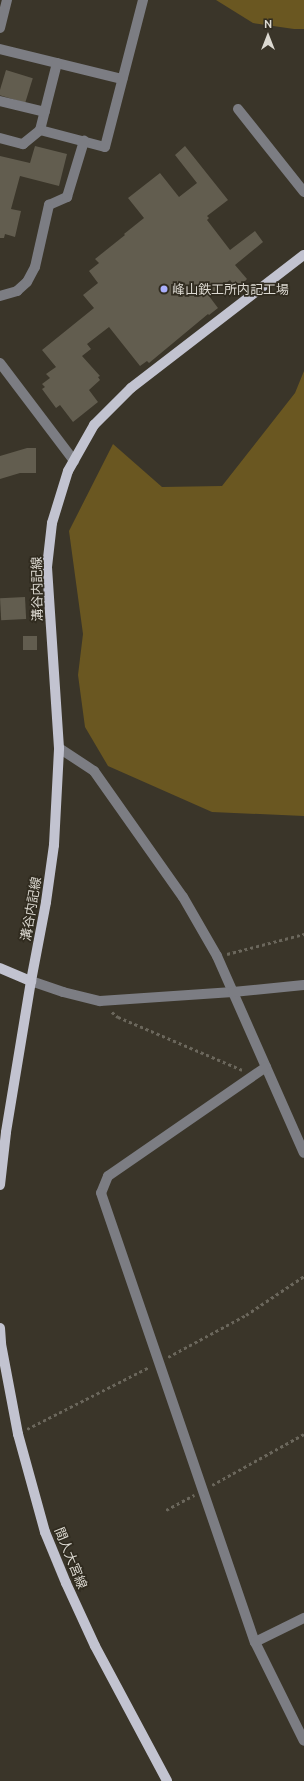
<!DOCTYPE html>
<html>
<head>
<meta charset="utf-8">
<style>
	body { margin:0 }
	#map { position:relative; width:304px; height:1781px; overflow:hidden; background:#3a3529; font-family:Ubuntu,"Noto Sans JP",sans-serif }
	div>[style] { position:absolute }
	[style*='--x'] { left:calc(var(--x)*1px); top:calc(var(--y)*1px); width:calc(var(--w)*1px); rotate:calc(var(--a)*1deg) }
	.green>* { inset:0; background:#6a5721 }
	.building>* { inset:0; background:#625d4f; transform-origin:0 0 }
	.path>* { height:2.5px; margin-top:-1.25px; transform-origin:0; background:repeating-linear-gradient(90deg,#6b675c 0 3px,transparent 0 6px) }
	.minor>* { height:10px; margin:-5px; padding:0 5px; transform-origin:5px; border-radius:5px; background:#7c7d83 }
	.major>* { height:10px; margin:-5px; padding:0 5px; transform-origin:5px; border-radius:5px; background:#c2c3d0 }
	.dots>* { width:11px; height:11px; translate:-50% -50%; box-sizing:border-box; border:2px solid #302b1f; border-radius:50% }
	span { translate:-50% -50%; white-space:nowrap; text-align:center; line-height:1.15; -webkit-text-stroke:3.5px #302b1f; paint-order:stroke }
	.poi-label { font-size:13px; color:#dcd9d1 }
	.left { translate:0 -50%; text-align:left }
	.street-label { font-size:13px; color:#dcd9d1 }
	.north { position:absolute; left:248px; top:16px; width:40px; height:40px; -webkit-text-stroke:3px #302b1f; paint-order:stroke; rotate:0deg; font-size:11px; font-weight:700; line-height:16px; text-align:center; color:#dcd9d1 }
	.north::after { content:''; display:block; margin:auto; width:14px; height:18px; background:#dcd9d1; clip-path:polygon(50% 0,100% 100%,50% 72%,0 100%) }
</style>
</head>
<body>
<div id="map">
	<div class="green">
		<i style="clip-path:polygon(216px 0,304px 0,304px 29px,294px 29px,253px 23px)"></i>
		<i style="clip-path:polygon(304px 371px,304px 816px,212px 812px,108px 766px,85px 727px,78px 675px,83px 634px,69px 531px,113px 444px,162px 487px,222px 486px,295px 393px)"></i>
	</div>
	<div class="building">
		<i style="left:6px;top:70px;width:28px;height:26px;rotate:17deg"></i>
		<i style="clip-path:polygon(35px 146px,67px 154px,59px 186px,20px 176px,11px 209px,21px 211px,15px 237px,5px 234px,4px 238px,0 238px,0 156px,30px 163px)"></i>
		<i style="clip-path:polygon(185px 146px,228px 200px,207px 216px,209px 218px,207px 220px,230px 250px,255px 231px,263px 242px,235px 265px,247px 279px,244px 282px,247px 285px,239px 292px,230px 280px,209px 296px,218px 308px,209px 315px,208px 314px,149px 363px,147px 361px,140px 366px,109px 327px,87px 344px,91px 349px,82px 356px,100px 376px,98px 377px,100px 380px,89px 390px,98px 402px,73px 422px,60px 405px,56px 408px,42px 389px,45px 387px,42px 384px,50px 378px,46px 374px,56px 367px,42px 350px,94px 308px,83px 295px,98px 283px,89px 271px,99px 263px,95px 259px,125px 235px,124px 234px,144px 218px,128px 198px,160px 173px,179px 197px,197px 183px,175px 155px)"></i>
		<i style="clip-path:polygon(27px 448px,36px 448px,36px 473px,20px 473px,0 479px,0 456px)"></i>
		<i style="left:25px;top:597px;width:22px;height:25px;rotate:87deg"></i>
		<i style="left:23px;top:636px;width:14px;height:14px"></i>
	</div>
	<div class="path">
		<i style="--x:227;--y:954;--w:80;--a:-14.6"></i>
		<i style="--x:112;--y:1012;--w:8;--a:40"></i>
		<i style="--x:118;--y:1017;--w:135;--a:23.1"></i>
		<i style="--x:168;--y:1357;--w:89;--a:-28.3"></i>
		<i style="--x:246;--y:1315;--w:70;--a:-33.9"></i>
		<i style="--x:27;--y:1429;--w:137;--a:-26.9"></i>
		<i style="--x:212;--y:1485;--w:105;--a:-29"></i>
		<i style="--x:166;--y:1510;--w:32;--a:-28"></i>
	</div>
	<div class="minor">
		<i style="--x:0;--y:28;--w:29;--a:-76"></i>
		<i style="--x:0;--y:49;--w:126;--a:13.8"></i>
		<i style="--x:57;--y:63;--w:69;--a:104.2"></i>
		<i style="--x:40;--y:130;--w:67;--a:14.7"></i>
		<i style="--x:105;--y:147;--w:152;--a:-75.5"></i>
		<i style="--x:0;--y:101;--w:46;--a:13.7"></i>
		<i style="--x:238;--y:109;--w:106;--a:51.5"></i>
		<i style="--x:0;--y:138;--w:24;--a:15"></i>
		<i style="--x:23;--y:144;--w:22;--a:-39"></i>
		<i style="--x:0;--y:296;--w:18;--a:-16"></i>
		<i style="--x:17;--y:291;--w:13;--a:-42"></i>
		<i style="--x:27;--y:282;--w:17;--a:-62"></i>
		<i style="--x:35;--y:267;--w:64;--a:-77.3"></i>
		<i style="--x:49;--y:205;--w:20;--a:-24"></i>
		<i style="--x:67;--y:197;--w:59;--a:-73.1"></i>
		<i style="--x:0;--y:363;--w:123;--a:52.9"></i>
		<i style="--x:59;--y:748;--w:42;--a:33.3"></i>
		<i style="--x:94;--y:771;--w:154;--a:54.8"></i>
		<i style="--x:183;--y:897;--w:68;--a:60"></i>
		<i style="--x:217;--y:956;--w:215;--a:66.2"></i>
		<i style="--x:31;--y:981;--w:34;--a:19"></i>
		<i style="--x:63;--y:992;--w:38;--a:14"></i>
		<i style="--x:100;--y:1001;--w:133;--a:-3.9"></i>
		<i style="--x:233;--y:992;--w:71;--a:-5.6"></i>
		<i style="--x:266;--y:1067;--w:192;--a:145.4"></i>
		<i style="--x:108;--y:1176;--w:18;--a:112"></i>
		<i style="--x:101;--y:1193;--w:475;--a:71.1"></i>
		<i style="--x:255;--y:1642;--w:110;--a:63.7"></i>
		<i style="--x:255;--y:1642;--w:55;--a:-26.1"></i>
	</div>
	<div class="major">
		<i style="--x:0;--y:968;--w:34;--a:23"></i>
		<i style="--x:0;--y:1185;--w:53;--a:-83.5"></i>
		<i style="--x:6;--y:1132;--w:153;--a:-80.6"></i>
		<i style="--x:31;--y:981;--w:80;--a:-79.2"></i>
		<i style="--x:46;--y:902;--w:58;--a:-82"></i>
		<i style="--x:54;--y:845;--w:97;--a:-87"></i>
		<i style="--x:59;--y:748;--w:181;--a:-93.8"></i>
		<i style="--x:47;--y:567;--w:44;--a:-83.5"></i>
		<i style="--x:52;--y:523;--w:54;--a:-72.9"></i>
		<i style="--x:68;--y:471;--w:53;--a:-60.5"></i>
		<i style="--x:94;--y:425;--w:52;--a:-45"></i>
		<i style="--x:131;--y:388;--w:218;--a:-37.6"></i>
		<i style="--x:0;--y:1328;--w:16;--a:86"></i>
		<i style="--x:1;--y:1344;--w:92;--a:79.3"></i>
		<i style="--x:18;--y:1434;--w:102;--a:74.6"></i>
		<i style="--x:45;--y:1532;--w:55;--a:67.6"></i>
		<i style="--x:66;--y:1583;--w:69;--a:65.3"></i>
		<i style="--x:95;--y:1646;--w:153;--a:61.9"></i>
	</div>
	<div class="dots">
		<i style="left:164px;top:289px;background:#aaaffb"></i>
	</div>
	<div class="poi-label">
		<span class="left" style="left:172px;top:289px">峰山鉄工所内記工場</span>
	</div>
	<div class="street-label">
		<span style="left:37px;top:589px;rotate:-91deg">溝谷内記線</span>
		<span style="left:31px;top:909px;rotate:-80deg">溝谷内記線</span>
		<span style="left:71px;top:1558px;rotate:68deg">間人大宮線</span>
	</div>
	<div class="north">N</div>
</div>
</body>
</html>
